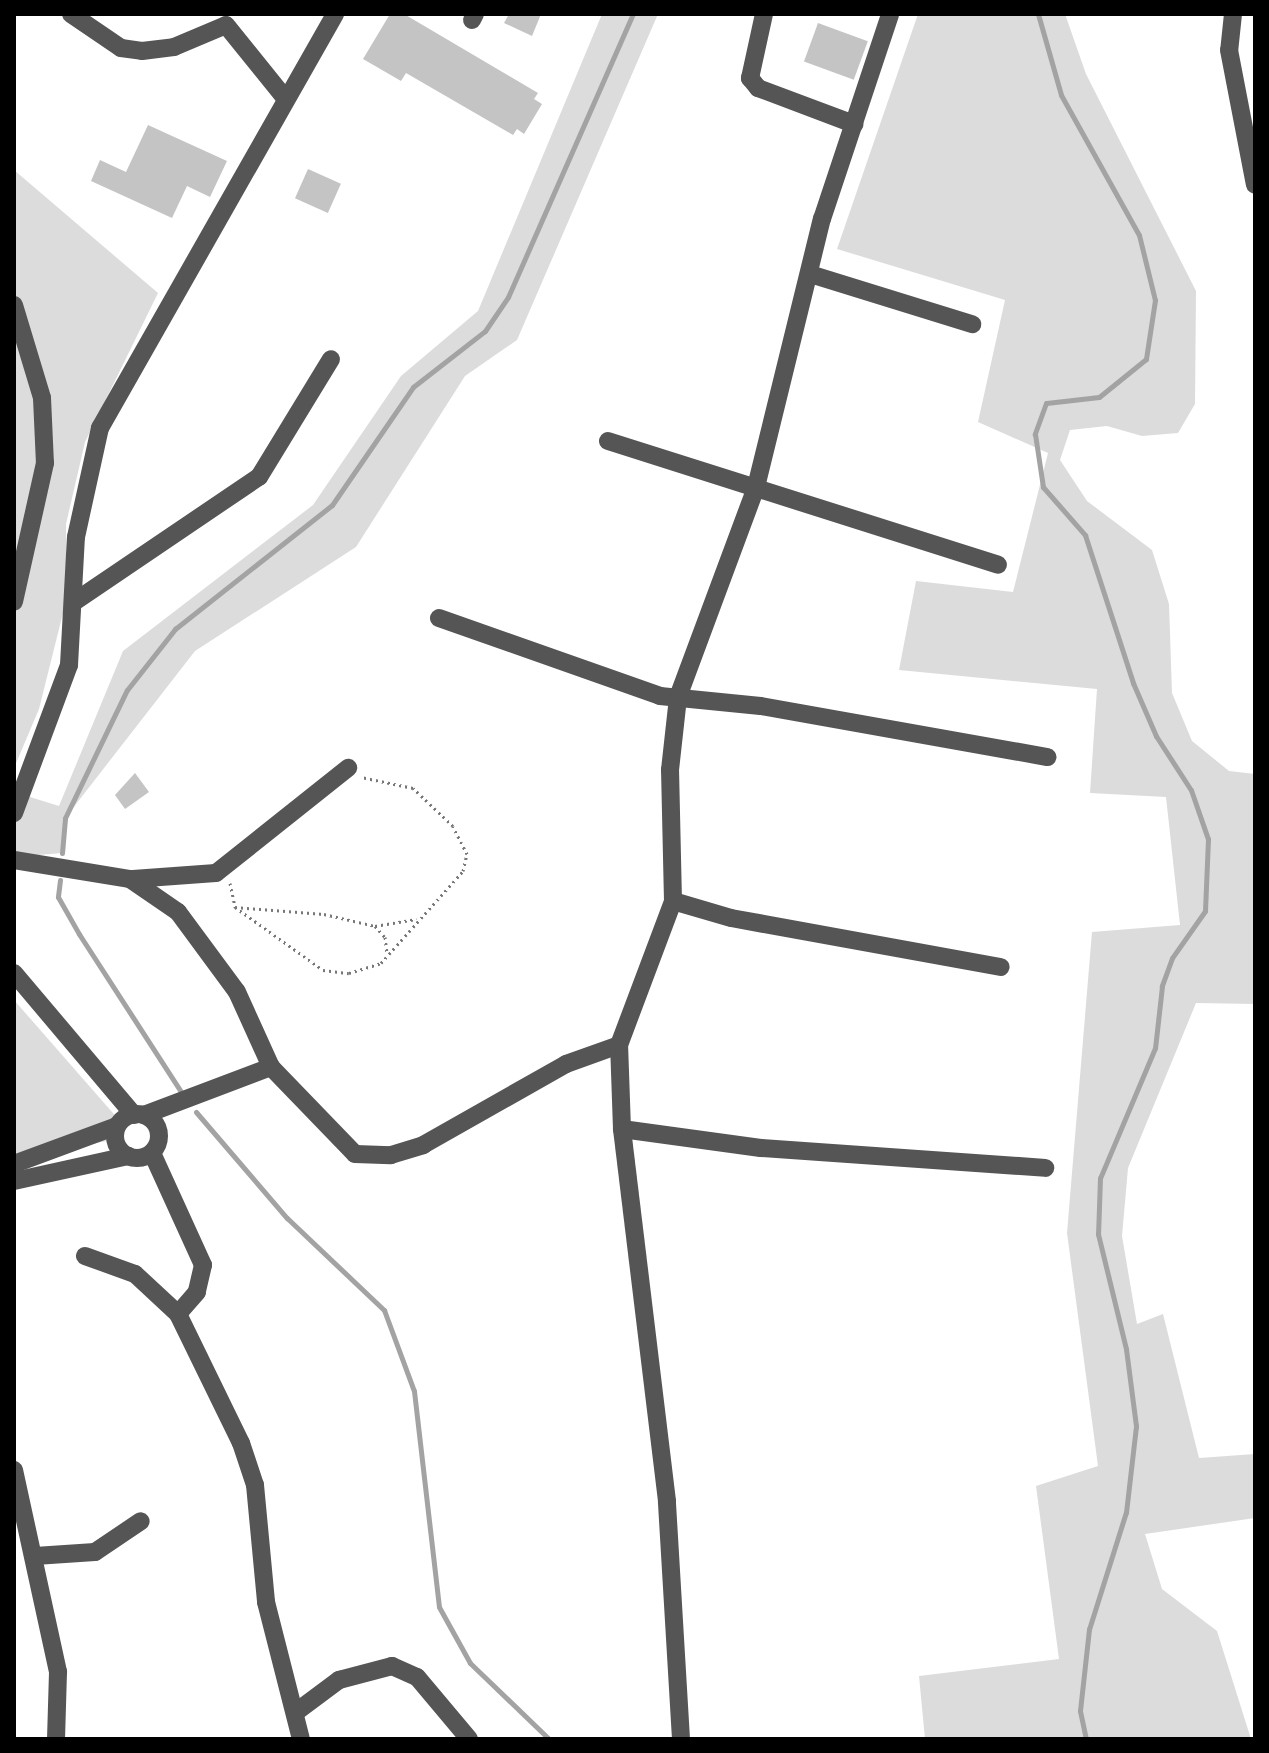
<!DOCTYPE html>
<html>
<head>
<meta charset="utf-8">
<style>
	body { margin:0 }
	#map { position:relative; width:1269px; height:1753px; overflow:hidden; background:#fff; font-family:"IBM Plex Sans",sans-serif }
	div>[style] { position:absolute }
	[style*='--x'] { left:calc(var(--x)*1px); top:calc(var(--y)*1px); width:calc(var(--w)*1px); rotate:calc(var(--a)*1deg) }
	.green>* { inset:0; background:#dcdcdc }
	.stream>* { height:5px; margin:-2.5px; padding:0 2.5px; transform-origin:2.5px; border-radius:2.5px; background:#a3a3a3 }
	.building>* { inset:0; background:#c4c4c4; transform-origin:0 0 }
	.path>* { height:3px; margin-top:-1.5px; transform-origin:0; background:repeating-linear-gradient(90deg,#777 0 2px,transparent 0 6px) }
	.minor>* { height:18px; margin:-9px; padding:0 9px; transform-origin:9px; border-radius:9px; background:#555 }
	.minor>.ring { margin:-9px; padding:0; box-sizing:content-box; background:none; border:18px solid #555; border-radius:50% }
	span { translate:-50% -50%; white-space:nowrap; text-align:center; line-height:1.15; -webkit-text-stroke:8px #fff; paint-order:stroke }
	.frame { position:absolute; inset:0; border:16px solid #000; pointer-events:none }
</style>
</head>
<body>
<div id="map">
	<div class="green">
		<i style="clip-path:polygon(602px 14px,658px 14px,517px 340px,465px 376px,356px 547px,195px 651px,66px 817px,62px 853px,14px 857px,14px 792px,59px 806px,123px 651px,313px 505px,401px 376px,478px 311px)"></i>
		<i style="clip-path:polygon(918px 14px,1065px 14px,1086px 74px,1196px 291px,1195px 404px,1178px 433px,1142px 436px,1107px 426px,1070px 430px,1060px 460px,1087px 501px,1152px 550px,1169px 604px,1172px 693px,1192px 741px,1229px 771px,1255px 774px,1255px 1004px,1196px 1003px,1128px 1168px,1122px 1236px,1137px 1324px,1163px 1314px,1199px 1458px,1255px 1454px,1255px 1518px,1145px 1534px,1162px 1589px,1217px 1631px,1251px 1739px,925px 1739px,919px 1676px,1059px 1659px,1036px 1486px,1098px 1466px,1067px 1233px,1092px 932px,1180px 925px,1166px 797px,1090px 793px,1097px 689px,899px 670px,916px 581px,1013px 592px,1048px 453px,978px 422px,1005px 300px,837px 249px)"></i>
		<i style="clip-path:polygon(14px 170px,158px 293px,85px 442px,66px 524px,66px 601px,39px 709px,14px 768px)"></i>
		<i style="clip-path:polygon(14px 1000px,119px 1120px,121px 1138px,14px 1160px)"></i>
	</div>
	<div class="stream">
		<i style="--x:1038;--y:14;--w:84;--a:74.1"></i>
		<i style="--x:1061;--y:95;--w:160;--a:60.9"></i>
		<i style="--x:1139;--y:235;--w:67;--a:76.2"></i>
		<i style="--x:1155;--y:300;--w:60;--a:98.7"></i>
		<i style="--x:1146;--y:359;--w:60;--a:141"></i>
		<i style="--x:1099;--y:397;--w:53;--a:173.5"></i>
		<i style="--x:1046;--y:403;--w:33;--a:110"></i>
		<i style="--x:1035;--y:434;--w:54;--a:81.4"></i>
		<i style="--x:1043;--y:487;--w:64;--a:48.8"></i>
		<i style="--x:1085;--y:535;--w:156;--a:72"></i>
		<i style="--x:1133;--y:683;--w:58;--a:66.5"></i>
		<i style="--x:1156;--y:736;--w:64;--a:57.1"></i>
		<i style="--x:1191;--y:790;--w:52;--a:70.9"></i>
		<i style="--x:1208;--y:839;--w:72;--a:92.4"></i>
		<i style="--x:1205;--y:911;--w:57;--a:125.1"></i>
		<i style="--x:1172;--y:958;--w:30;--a:110"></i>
		<i style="--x:1162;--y:986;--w:62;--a:96.4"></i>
		<i style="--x:1155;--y:1048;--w:141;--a:112.9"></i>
		<i style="--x:1100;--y:1178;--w:56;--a:92"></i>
		<i style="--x:1098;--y:1234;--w:118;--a:76.3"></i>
		<i style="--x:1126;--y:1349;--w:78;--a:82.6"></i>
		<i style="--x:1136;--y:1426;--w:87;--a:96.6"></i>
		<i style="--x:1126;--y:1512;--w:123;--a:107.5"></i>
		<i style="--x:1089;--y:1629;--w:82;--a:96.3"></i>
		<i style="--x:1080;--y:1711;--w:29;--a:78"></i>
		<i style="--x:62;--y:853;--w:35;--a:-85"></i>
		<i style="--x:65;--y:818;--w:142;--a:-64.2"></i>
		<i style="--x:127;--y:690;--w:78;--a:-51.8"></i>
		<i style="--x:175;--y:629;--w:200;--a:-38.3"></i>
		<i style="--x:332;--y:505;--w:143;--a:-55.5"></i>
		<i style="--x:413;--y:387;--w:91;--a:-37.9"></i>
		<i style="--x:485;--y:331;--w:41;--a:-55.9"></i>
		<i style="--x:508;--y:297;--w:309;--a:-66.2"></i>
		<i style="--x:60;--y:880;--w:17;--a:97"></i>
		<i style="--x:58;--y:897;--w:43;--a:60.4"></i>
		<i style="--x:79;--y:934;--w:193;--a:57.1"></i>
		<i style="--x:196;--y:1112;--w:140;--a:49.4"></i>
		<i style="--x:287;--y:1218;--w:134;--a:43.5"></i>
		<i style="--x:384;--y:1310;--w:86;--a:69.7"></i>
		<i style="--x:414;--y:1391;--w:217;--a:83.4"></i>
		<i style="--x:439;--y:1607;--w:64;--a:61"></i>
		<i style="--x:470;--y:1663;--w:110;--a:43.9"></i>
	</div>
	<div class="building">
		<i style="clip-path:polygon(390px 14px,404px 14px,538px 93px,534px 99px,542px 104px,524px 134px,517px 129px,513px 135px,406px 73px,401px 81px,363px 59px)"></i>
		<i style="clip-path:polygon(509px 14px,541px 14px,532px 36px,504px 23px)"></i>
		<i style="left:818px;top:23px;width:53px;height:41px;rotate:20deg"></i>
		<i style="clip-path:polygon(148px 125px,227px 161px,210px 197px,187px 186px,172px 218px,91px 181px,100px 160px,126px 172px)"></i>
		<i style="left:308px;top:169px;width:36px;height:32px;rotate:24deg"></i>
		<i style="clip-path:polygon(135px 773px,149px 792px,125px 809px,115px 795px)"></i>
	</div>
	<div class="path">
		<i style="--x:230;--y:883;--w:25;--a:78"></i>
		<i style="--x:235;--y:907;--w:89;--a:4.5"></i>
		<i style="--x:324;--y:914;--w:52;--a:13.2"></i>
		<i style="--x:375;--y:926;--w:42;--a:-9.7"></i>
		<i style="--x:235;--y:907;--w:108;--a:35.6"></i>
		<i style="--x:323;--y:970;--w:26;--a:7"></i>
		<i style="--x:349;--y:973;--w:34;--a:-17"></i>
		<i style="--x:381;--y:963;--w:123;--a:-48.3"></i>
		<i style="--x:463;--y:871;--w:17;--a:-77"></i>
		<i style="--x:467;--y:854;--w:31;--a:-117"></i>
		<i style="--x:453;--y:826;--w:55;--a:-136.5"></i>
		<i style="--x:413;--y:788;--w:53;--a:-168.1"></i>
		<i style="--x:375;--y:926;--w:15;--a:48"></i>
		<i style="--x:385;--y:937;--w:16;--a:83"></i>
	</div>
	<div class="minor">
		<i style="--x:71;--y:14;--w:60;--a:34.2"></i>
		<i style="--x:121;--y:48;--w:21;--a:8"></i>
		<i style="--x:142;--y:51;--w:32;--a:-7"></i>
		<i style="--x:174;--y:47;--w:56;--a:-22.9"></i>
		<i style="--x:226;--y:25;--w:94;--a:51.1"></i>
		<i style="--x:764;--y:14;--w:66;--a:102.3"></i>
		<i style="--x:750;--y:78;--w:13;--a:51"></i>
		<i style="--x:758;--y:88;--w:103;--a:20.6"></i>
		<i style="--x:1233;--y:14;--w:36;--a:96"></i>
		<i style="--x:1229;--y:50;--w:137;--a:79.1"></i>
		<i style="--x:472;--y:20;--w:7;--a:-63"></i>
		<i style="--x:810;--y:274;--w:170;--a:17.2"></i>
		<i style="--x:14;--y:305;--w:97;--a:73.2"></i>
		<i style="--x:42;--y:398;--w:65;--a:87.4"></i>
		<i style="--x:45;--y:463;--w:142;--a:102.6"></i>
		<i style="--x:608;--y:441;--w:409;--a:17.6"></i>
		<i style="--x:77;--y:600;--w:220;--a:-34.1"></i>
		<i style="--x:259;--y:477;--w:138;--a:-58.6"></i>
		<i style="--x:439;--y:618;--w:234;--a:19.4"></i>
		<i style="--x:660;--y:696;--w:101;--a:5.7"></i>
		<i style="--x:761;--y:706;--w:291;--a:10.1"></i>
		<i style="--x:14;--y:813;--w:158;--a:-69.6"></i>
		<i style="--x:69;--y:665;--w:128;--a:-86.9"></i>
		<i style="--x:76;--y:537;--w:112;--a:-77.6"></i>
		<i style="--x:100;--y:428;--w:476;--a:-60.4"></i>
		<i style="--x:14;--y:860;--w:118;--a:9.3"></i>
		<i style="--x:130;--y:879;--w:58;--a:34.5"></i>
		<i style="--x:178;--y:912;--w:99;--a:53.6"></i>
		<i style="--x:237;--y:992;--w:82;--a:65.6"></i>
		<i style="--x:271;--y:1067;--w:121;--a:46"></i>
		<i style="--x:355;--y:1154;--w:36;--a:2"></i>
		<i style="--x:391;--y:1155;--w:34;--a:-17"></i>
		<i style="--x:423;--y:1145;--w:164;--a:-29.5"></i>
		<i style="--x:566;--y:1064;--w:56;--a:-19.7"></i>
		<i style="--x:133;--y:879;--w:83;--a:-4.1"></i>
		<i style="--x:216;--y:873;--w:169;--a:-38.5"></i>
		<i style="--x:673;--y:901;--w:60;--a:16.3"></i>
		<i style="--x:731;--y:918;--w:274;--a:10.3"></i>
		<i style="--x:14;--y:973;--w:186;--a:49.8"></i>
		<i class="ring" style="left:115px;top:1114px;width:26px;height:26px"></i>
		<i style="--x:144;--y:1115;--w:136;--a:-20.7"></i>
		<i style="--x:622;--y:1129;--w:140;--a:7.8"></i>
		<i style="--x:761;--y:1148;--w:285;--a:4"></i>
		<i style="--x:152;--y:1153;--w:123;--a:65.5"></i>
		<i style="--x:203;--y:1265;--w:28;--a:103"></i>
		<i style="--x:197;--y:1292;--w:29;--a:131"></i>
		<i style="--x:14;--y:1164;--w:110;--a:-20.3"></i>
		<i style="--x:14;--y:1181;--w:117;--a:-12.4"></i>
		<i style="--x:85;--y:1256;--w:53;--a:19.8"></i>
		<i style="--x:135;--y:1274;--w:59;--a:42.9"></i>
		<i style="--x:178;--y:1314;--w:144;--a:64"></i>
		<i style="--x:241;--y:1443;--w:44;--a:71.6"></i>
		<i style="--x:255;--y:1485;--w:118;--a:84.6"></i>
		<i style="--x:266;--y:1602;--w:141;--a:75.7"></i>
		<i style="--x:14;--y:1470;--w:207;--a:77.7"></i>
		<i style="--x:58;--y:1672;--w:67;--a:91.7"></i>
		<i style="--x:35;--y:1556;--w:60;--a:-3.8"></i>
		<i style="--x:95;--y:1552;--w:55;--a:-34"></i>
		<i style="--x:296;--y:1712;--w:54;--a:-36.7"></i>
		<i style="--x:339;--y:1680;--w:55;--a:-14.8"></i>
		<i style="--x:392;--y:1666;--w:27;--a:24"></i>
		<i style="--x:417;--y:1677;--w:81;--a:50"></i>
		<i style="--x:681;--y:1739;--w:238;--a:-93.4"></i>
		<i style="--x:667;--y:1501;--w:375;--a:-96.9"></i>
		<i style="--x:622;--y:1129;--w:84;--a:-92"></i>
		<i style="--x:619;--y:1045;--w:154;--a:-69.4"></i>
		<i style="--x:673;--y:901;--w:131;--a:-91.3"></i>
		<i style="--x:670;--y:770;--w:73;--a:-83.7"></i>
		<i style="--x:678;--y:697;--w:224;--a:-69.6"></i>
		<i style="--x:756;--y:487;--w:276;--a:-76.2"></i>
		<i style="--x:822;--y:219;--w:216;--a:-71.6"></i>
	</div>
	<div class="frame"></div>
</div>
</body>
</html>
